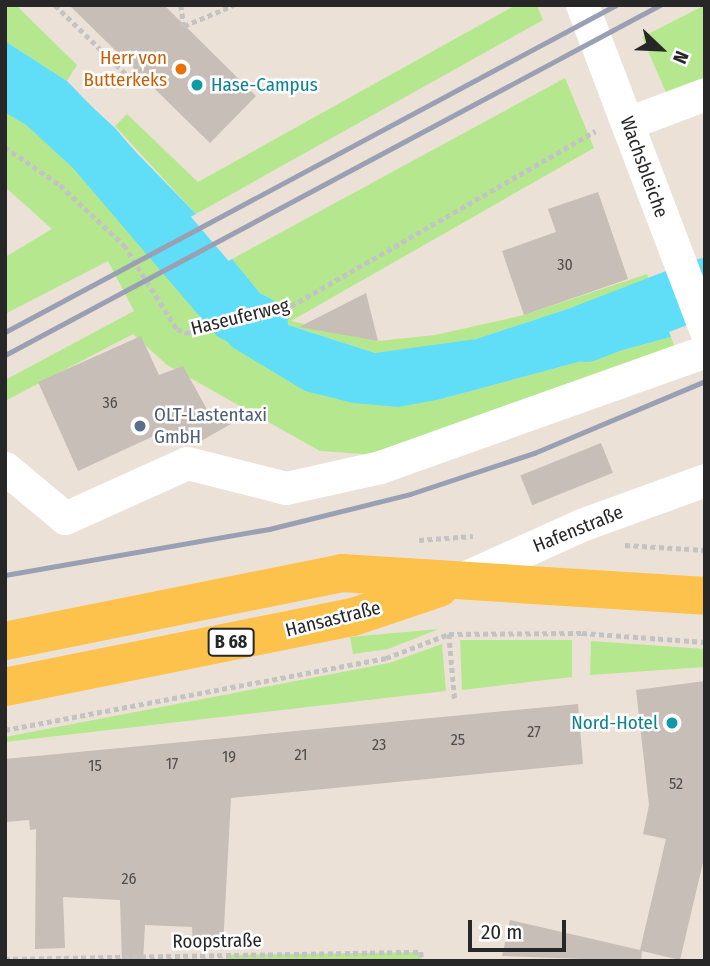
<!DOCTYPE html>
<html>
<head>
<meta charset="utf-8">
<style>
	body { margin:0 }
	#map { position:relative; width:710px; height:966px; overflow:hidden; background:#ece1d7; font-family:"Fira Sans Condensed",sans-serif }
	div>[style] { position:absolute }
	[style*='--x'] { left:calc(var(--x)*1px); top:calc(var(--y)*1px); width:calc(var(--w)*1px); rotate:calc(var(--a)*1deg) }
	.green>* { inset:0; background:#b5e88e }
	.water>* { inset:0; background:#60def8 }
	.river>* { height:58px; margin:-29px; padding:0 29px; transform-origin:29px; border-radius:29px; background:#60def8 }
	.building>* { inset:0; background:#c7beb7; transform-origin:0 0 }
	.path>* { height:4.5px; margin-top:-2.25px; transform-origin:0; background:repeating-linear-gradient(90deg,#c3c3c3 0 5px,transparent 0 8.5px) }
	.minor>* { height:33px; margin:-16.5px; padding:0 16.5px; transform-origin:16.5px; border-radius:16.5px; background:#fff }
	.major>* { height:38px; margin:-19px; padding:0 19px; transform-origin:19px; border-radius:19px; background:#fcc24c }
	.rail>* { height:5px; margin:-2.5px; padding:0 2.5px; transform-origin:2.5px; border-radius:2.5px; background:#9aa0b4 }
	.dots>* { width:19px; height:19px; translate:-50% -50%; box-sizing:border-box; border:4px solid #fff; border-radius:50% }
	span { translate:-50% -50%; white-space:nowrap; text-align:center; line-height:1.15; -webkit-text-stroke:5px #fff; paint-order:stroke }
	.number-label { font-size:16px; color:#4f4d4b }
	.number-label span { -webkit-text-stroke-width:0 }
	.shield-label span { padding:2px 5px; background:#fff; border:2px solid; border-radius:5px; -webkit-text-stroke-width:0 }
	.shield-label { font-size:18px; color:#272727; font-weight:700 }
	.food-label { font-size:19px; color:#c56008 }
	.right { translate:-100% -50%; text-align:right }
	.culture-label { font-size:19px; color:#0d838f }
	.left { translate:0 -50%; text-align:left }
	.street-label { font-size:19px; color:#272727 }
	.service-label { font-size:19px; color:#4e5e75 }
	.frame { position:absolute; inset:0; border:7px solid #272727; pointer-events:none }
	.north { position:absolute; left:626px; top:14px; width:70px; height:70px; -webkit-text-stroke:5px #fff; paint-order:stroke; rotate:113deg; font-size:19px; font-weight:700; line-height:28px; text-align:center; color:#272727 }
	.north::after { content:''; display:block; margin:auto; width:24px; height:32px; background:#272727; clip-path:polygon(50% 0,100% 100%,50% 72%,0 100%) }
	.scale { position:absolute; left:468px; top:920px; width:98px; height:32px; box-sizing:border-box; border:4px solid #272727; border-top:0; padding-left:9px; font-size:21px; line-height:24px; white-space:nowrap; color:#272727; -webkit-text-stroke:5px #fff; paint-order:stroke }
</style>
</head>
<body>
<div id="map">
	<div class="green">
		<i style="clip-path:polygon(5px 5px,16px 5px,77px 65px,67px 81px,5px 41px)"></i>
		<i style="clip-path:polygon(516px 5px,537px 5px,543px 20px,196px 214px,115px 126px,127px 114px,198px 182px)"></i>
		<i style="clip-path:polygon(705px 5px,705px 85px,670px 102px,642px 37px)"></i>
		<i style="clip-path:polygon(565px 78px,594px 148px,291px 321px,378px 341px,435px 335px,524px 315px,647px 274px,650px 282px,476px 339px,417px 351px,375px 353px,285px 324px,441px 399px,671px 337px,677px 352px,376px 455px,320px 451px,167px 365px,133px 334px,5px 401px,5px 380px,134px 311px,108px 261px,5px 314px,5px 257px,52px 229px,5px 187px,5px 108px,74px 162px,148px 240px,196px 302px,263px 299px,232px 259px)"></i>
		<i style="clip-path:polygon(439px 629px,388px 649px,353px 654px,350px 637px)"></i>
		<i style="clip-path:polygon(460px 640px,572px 640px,572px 677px,462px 690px)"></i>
		<i style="clip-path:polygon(591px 641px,705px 649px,705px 667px,590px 675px)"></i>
		<i style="clip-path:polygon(442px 644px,446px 691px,5px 742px,5px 737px,389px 663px)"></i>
		<i style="clip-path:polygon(421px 952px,422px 961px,226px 961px,226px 955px)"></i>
	</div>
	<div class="water">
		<i style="clip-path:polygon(5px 41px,67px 81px,196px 214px,148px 240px,74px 162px,5px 108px)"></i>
		<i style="clip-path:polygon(232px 259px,285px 324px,375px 353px,476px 339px,650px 282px,671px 337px,441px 399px,399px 407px,353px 403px,305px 391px,232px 347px,183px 286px)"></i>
	</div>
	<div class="river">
		<i style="--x:5;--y:79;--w:44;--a:30.1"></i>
		<i style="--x:43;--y:101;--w:69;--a:42.7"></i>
		<i style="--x:94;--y:148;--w:217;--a:49.5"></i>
		<i style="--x:235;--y:313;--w:27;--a:27"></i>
		<i style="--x:586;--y:333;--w:128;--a:-21.1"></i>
	</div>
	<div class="building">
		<i style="clip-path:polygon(69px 5px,164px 5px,256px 96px,210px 143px)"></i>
		<i style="clip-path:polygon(598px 192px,628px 279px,524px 315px,502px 251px,556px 232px,548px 209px)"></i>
		<i style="clip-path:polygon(366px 293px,378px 341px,299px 327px)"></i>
		<i style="clip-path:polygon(141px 336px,159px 375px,183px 366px,209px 413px,252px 412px,194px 445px,156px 435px,78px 471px,38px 382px)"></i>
		<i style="left:601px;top:443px;width:32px;height:87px;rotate:68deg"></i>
		<i style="clip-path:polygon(705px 681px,705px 854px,680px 960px,642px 951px,641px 961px,502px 956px,510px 920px,640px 950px,666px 839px,643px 834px,649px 805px,636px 690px)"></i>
		<i style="clip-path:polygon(578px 704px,583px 764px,231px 798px,223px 946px,193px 945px,192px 927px,145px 925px,143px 961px,122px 961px,120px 900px,63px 897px,65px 948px,35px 949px,36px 829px,30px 830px,29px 820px,5px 822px,5px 759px)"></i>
	</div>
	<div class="path">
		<i style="--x:55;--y:5;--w:107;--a:44.2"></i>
		<i style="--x:132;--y:80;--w:9;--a:-49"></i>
		<i style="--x:181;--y:5;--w:21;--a:82"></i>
		<i style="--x:184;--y:26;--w:54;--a:-22.8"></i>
		<i style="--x:5;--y:147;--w:67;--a:34.6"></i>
		<i style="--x:60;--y:185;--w:88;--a:43.2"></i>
		<i style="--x:124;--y:245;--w:99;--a:57.8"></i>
		<i style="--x:177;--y:329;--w:12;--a:20"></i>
		<i style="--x:188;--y:333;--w:106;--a:-14.7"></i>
		<i style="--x:291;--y:306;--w:351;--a:-29.9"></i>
		<i style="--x:419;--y:540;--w:54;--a:-4.2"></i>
		<i style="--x:625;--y:545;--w:80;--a:3.6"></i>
		<i style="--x:449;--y:634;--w:67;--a:84.9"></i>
		<i style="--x:5;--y:730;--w:388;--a:-10.7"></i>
		<i style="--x:386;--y:658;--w:67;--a:-20.9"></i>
		<i style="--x:449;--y:634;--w:133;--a:-0.4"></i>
		<i style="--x:582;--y:633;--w:123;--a:4.2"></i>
		<i style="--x:5;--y:959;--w:416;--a:-1"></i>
		<i style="--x:421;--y:952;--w:9;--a:84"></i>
	</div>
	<div class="minor">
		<i style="--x:582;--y:5;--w:347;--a:69.2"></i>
		<i style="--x:628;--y:123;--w:82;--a:-20.6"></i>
		<i style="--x:5;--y:468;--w:78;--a:39.8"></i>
		<i style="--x:65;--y:518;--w:134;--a:-24.3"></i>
		<i style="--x:187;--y:463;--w:102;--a:14.2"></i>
		<i style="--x:286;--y:488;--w:96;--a:-12.6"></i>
		<i style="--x:380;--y:467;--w:345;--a:-19.6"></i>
		<i style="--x:455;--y:582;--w:138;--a:-24.3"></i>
		<i style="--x:581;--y:525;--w:132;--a:-19.9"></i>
	</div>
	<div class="major">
		<i style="--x:5;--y:641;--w:344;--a:-11.4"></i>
		<i style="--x:342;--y:573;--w:364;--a:3.6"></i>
		<i style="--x:5;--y:687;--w:355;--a:-11.4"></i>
		<i style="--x:353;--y:617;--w:91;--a:-18.6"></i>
	</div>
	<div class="rail">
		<i style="--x:5;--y:332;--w:693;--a:-28.16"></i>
		<i style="--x:5;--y:355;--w:743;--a:-28.12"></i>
		<i style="--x:5;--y:575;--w:268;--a:-9.9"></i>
		<i style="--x:269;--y:529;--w:145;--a:-13.9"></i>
		<i style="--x:410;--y:494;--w:131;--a:-18.3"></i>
		<i style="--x:534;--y:453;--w:186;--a:-22.8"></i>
	</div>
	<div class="dots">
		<i style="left:181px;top:69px;background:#e8710a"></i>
		<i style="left:197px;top:85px;background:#0f9aa8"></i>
		<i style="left:140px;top:426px;background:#5c6f8a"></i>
		<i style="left:672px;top:723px;background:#0f9aa8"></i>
	</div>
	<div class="number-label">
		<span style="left:565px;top:265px">30</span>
		<span style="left:110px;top:403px">36</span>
		<span style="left:534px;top:732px">27</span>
		<span style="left:458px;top:740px">25</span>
		<span style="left:379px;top:745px">23</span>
		<span style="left:301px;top:755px">21</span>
		<span style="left:229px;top:757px">19</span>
		<span style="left:172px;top:764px">17</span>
		<span style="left:95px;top:766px">15</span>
		<span style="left:676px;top:784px">52</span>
		<span style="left:129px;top:879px">26</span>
	</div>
	<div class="shield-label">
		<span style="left:231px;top:642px">B 68</span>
	</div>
	<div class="food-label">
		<span class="right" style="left:167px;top:69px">Herr von<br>Butterkeks</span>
	</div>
	<div class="culture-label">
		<span class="left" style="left:211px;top:85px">Hase-Campus</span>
		<span class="right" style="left:658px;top:723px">Nord-Hotel</span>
	</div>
	<div class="street-label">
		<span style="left:644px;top:167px;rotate:70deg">Wachsbleiche</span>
		<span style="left:240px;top:317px;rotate:-14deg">Haseuferweg</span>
		<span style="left:578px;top:529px;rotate:-22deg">Hafenstraße</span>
		<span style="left:333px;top:619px;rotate:-14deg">Hansastraße</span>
		<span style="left:217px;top:941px;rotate:-1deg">Roopstraße</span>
	</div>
	<div class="service-label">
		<span class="left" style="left:154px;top:426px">OLT-Lastentaxi<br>GmbH</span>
	</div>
	<div class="frame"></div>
	<div class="north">N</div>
	<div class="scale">20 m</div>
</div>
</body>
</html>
